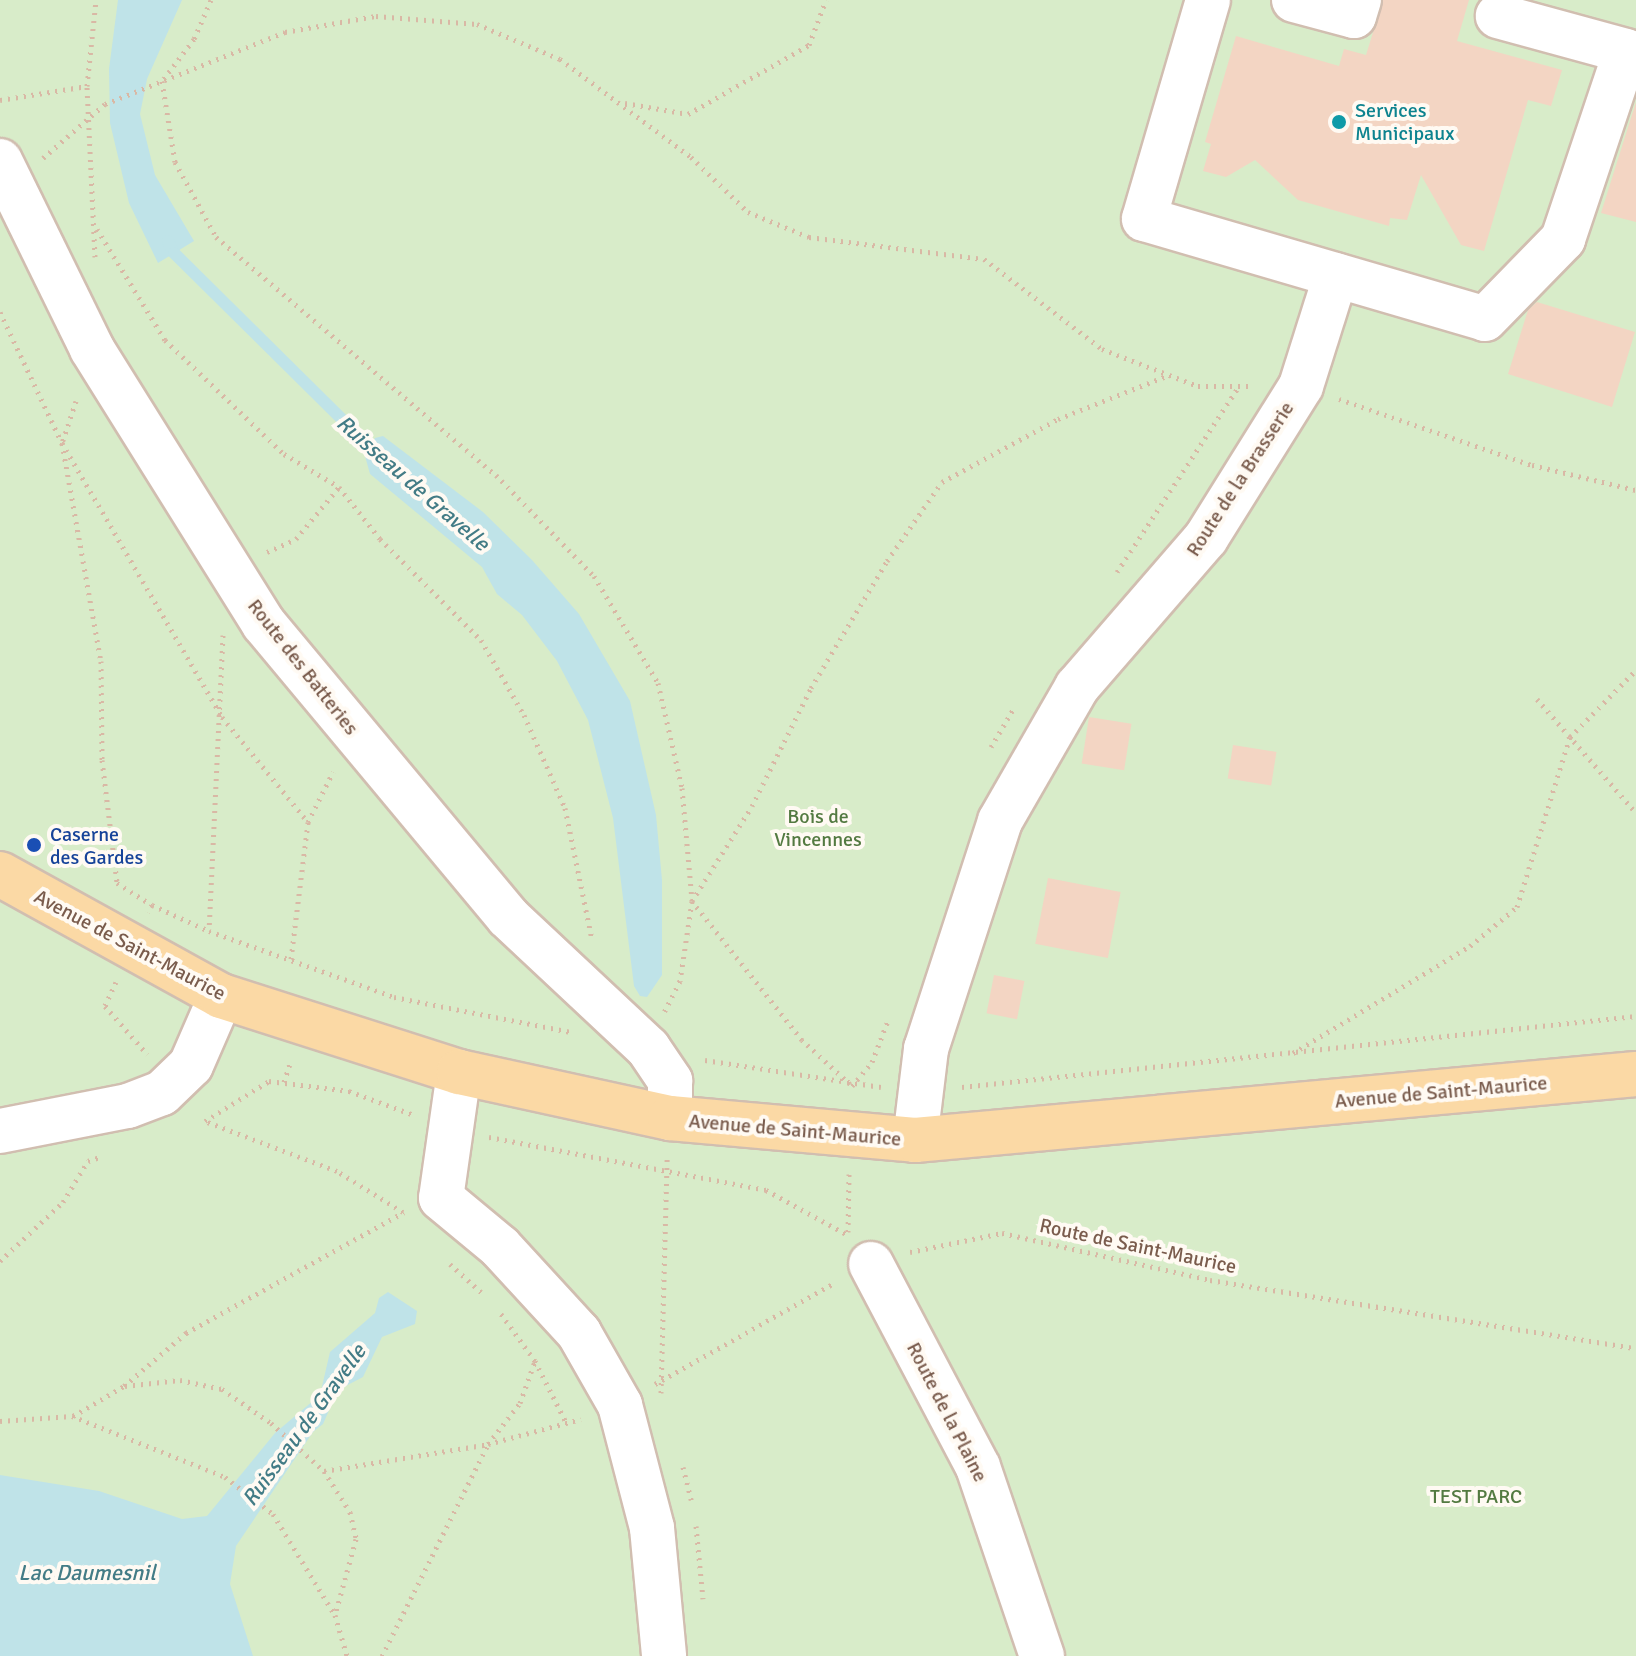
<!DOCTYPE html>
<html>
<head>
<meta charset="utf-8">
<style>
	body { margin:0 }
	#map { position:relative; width:1636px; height:1656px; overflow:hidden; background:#fdf6ec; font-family:Signika,sans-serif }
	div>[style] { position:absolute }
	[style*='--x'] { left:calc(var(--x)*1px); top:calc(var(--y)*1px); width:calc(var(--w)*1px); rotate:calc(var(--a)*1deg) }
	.green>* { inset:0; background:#d8ecc9; transform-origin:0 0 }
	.water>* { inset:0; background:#bfe3e8 }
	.stream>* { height:12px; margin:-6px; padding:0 6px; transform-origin:6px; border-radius:6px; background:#bfe3e8 }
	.building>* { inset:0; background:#f3d5c3; transform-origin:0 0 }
	.path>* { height:5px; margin-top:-2.5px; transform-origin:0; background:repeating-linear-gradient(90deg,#d9b8a5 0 2px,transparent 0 8px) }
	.roads { filter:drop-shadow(2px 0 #d1beb0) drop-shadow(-2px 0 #d1beb0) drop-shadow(0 2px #d1beb0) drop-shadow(0 -2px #d1beb0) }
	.minor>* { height:44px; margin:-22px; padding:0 22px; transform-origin:22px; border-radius:22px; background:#fff }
	.major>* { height:44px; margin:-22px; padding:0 22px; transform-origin:22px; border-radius:22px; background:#fbd9a5 }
	.dots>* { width:22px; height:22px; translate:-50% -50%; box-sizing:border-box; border:4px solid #fffaf3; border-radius:50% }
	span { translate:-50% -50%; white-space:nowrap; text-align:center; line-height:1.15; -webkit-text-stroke:8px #fffaf3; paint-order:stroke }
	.culture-label { font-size:20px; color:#0d838f }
	.left { translate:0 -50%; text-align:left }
	.street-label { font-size:20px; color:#7a5c4d }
	.park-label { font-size:20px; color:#537a41 }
	.transit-label { font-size:20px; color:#164399 }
	.water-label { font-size:22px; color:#437c86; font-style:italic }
</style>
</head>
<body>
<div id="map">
	<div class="green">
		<i style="left:0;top:0;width:1636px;height:1656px"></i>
	</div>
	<div class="water">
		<i style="clip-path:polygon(118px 0,182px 0,147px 79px,140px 114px,155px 175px,194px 241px,158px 263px,129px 203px,110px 123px,109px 69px)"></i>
		<i style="clip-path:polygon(383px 436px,483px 512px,532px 560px,579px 614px,630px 701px,656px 815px,662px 880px,662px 975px,647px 997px,640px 996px,634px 986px,613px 818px,588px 720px,557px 661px,522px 615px,497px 594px,482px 567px,370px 474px,365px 456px,375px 438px)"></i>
		<i style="clip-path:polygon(388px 1292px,417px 1311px,415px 1324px,382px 1337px,363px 1377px,338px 1390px,323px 1424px,313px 1432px,236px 1546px,230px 1584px,253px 1656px,0 1656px,0 1475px,99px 1491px,182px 1519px,207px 1516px,275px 1433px,320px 1395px,330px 1352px,375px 1313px,379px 1298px)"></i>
	</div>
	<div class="stream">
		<i style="--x:168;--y:241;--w:13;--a:63"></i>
		<i style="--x:174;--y:253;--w:291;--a:44.7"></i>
	</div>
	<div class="building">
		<i style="clip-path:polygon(1383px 0,1469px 0,1457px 41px,1562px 70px,1551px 106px,1528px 100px,1484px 251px,1461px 245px,1421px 175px,1407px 220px,1390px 218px,1389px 226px,1298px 200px,1255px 160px,1226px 177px,1203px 171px,1211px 144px,1205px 142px,1236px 36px,1339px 66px,1344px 49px,1366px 55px)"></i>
		<i style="clip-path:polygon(1636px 102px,1636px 222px,1601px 213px)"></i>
		<i style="clip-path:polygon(1537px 302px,1635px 332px,1612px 407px,1508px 374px,1528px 310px)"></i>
		<i style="left:1089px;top:717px;width:43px;height:47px;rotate:9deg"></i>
		<i style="left:1233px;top:745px;width:44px;height:34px;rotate:9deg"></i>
		<i style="left:1048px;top:878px;width:74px;height:67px;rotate:11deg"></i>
		<i style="left:994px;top:975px;width:31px;height:39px;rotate:11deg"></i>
	</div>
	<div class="path">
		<i style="--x:211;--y:0;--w:43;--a:113.6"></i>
		<i style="--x:194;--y:39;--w:53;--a:127.3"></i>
		<i style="--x:162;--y:81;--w:82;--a:80.9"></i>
		<i style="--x:175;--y:162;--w:85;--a:61.3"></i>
		<i style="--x:216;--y:237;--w:367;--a:40.4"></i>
		<i style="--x:496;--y:475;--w:141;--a:45.9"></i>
		<i style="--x:594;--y:576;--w:125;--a:59.1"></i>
		<i style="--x:658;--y:683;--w:108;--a:77.1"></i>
		<i style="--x:682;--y:788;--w:113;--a:84.9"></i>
		<i style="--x:692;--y:901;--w:81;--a:98.5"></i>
		<i style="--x:680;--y:981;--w:34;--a:117"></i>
		<i style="--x:0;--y:100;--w:88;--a:-9.1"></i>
		<i style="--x:625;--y:103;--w:64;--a:9.9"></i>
		<i style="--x:688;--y:114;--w:139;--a:-29.7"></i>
		<i style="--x:809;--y:45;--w:48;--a:-69.3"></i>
		<i style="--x:43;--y:158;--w:82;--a:-41.1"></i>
		<i style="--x:105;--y:104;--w:194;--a:-21.8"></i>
		<i style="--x:285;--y:32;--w:92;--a:-10"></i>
		<i style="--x:376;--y:16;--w:101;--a:4.5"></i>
		<i style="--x:477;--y:24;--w:90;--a:22.9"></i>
		<i style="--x:560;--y:59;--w:164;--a:36.8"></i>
		<i style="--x:691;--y:157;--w:79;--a:44"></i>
		<i style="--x:748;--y:212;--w:66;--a:22.3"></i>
		<i style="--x:809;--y:237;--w:176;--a:7.2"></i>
		<i style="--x:984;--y:259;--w:148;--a:37.3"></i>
		<i style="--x:1102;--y:349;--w:103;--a:21.1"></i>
		<i style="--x:1198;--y:386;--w:53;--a:0"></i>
		<i style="--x:97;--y:229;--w:130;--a:58.5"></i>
		<i style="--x:165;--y:340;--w:165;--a:43.8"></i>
		<i style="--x:284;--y:454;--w:64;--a:31"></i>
		<i style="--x:339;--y:487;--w:66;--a:51.7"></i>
		<i style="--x:380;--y:539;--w:143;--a:45"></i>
		<i style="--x:481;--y:640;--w:86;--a:60.2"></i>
		<i style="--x:524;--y:715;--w:102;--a:66.2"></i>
		<i style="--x:565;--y:808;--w:134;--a:78.4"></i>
		<i style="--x:95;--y:257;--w:171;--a:-92.7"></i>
		<i style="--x:87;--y:86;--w:86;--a:-84"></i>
		<i style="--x:0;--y:312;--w:145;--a:64.7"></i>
		<i style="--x:62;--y:443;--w:317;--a:59.7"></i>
		<i style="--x:222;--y:717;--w:136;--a:50.7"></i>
		<i style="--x:308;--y:822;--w:56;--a:-63.4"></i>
		<i style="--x:1339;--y:399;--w:204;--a:18.9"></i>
		<i style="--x:1532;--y:465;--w:107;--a:13.5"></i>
		<i style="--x:76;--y:401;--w:44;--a:108.4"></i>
		<i style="--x:62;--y:443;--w:221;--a:79.9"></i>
		<i style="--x:101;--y:661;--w:99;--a:89.4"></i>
		<i style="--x:102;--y:760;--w:124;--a:83"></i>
		<i style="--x:117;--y:883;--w:41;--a:32.2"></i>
		<i style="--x:152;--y:905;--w:8;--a:120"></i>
		<i style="--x:267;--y:552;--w:32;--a:-24"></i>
		<i style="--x:296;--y:539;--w:67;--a:-50.4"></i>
		<i style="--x:1117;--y:572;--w:222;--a:-56.7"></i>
		<i style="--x:223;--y:635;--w:296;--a:92.7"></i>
		<i style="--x:209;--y:931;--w:196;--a:19.6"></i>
		<i style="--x:394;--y:997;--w:179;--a:11.2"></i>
		<i style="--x:1537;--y:699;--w:151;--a:49"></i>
		<i style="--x:991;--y:747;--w:45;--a:-59.5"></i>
		<i style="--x:152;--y:905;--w:63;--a:24.5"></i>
		<i style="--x:291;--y:959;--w:138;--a:-82.9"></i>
		<i style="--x:116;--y:982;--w:26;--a:115"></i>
		<i style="--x:105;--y:1006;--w:64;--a:48.8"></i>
		<i style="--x:1293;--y:1053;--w:207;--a:-31.2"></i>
		<i style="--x:1470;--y:946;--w:61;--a:-39.7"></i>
		<i style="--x:1517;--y:907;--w:178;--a:-72.7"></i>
		<i style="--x:1570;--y:737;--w:94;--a:-45.4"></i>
		<i style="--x:705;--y:1060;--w:178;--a:8.7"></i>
		<i style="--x:284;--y:1082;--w:23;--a:-72"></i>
		<i style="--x:850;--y:1084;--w:65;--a:-137.5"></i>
		<i style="--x:802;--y:1040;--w:177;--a:-128.4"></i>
		<i style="--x:692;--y:901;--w:112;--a:-57.7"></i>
		<i style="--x:752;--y:806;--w:132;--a:-63.4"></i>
		<i style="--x:811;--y:688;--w:148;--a:-59.1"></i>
		<i style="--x:887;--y:561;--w:96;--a:-55.2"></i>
		<i style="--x:942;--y:482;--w:132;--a:-28.5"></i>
		<i style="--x:1058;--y:419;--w:119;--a:-21.6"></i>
		<i style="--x:852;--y:1086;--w:31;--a:-50"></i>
		<i style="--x:872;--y:1062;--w:47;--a:-68.9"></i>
		<i style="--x:962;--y:1087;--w:678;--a:-6.01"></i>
		<i style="--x:489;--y:1137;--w:282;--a:10.8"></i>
		<i style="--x:766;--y:1190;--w:91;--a:28.8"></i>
		<i style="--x:403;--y:1212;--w:78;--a:-148.2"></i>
		<i style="--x:337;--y:1171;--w:141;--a:-159.3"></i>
		<i style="--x:205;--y:1121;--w:75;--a:-32"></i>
		<i style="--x:269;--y:1081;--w:81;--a:7.1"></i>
		<i style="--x:349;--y:1091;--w:69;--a:20.3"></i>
		<i style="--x:848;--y:1232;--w:58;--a:-89"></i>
		<i style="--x:910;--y:1252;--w:94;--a:-11.7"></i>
		<i style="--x:1002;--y:1233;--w:213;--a:12.7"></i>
		<i style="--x:1210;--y:1280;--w:431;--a:9.1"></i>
		<i style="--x:0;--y:1261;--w:86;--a:-43.1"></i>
		<i style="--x:63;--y:1202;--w:48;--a:-58.6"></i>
		<i style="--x:88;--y:1161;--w:13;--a:-18"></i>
		<i style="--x:450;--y:1264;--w:42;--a:42.1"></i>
		<i style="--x:535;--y:1361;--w:71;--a:63.1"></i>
		<i style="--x:655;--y:1384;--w:206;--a:-29.4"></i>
		<i style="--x:125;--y:1386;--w:55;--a:-6.2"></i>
		<i style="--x:180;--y:1380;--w:43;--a:12.1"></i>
		<i style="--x:222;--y:1389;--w:60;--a:34.8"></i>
		<i style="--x:271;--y:1423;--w:72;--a:42.2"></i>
		<i style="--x:324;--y:1471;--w:49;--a:57.6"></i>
		<i style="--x:350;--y:1512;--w:28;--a:77"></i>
		<i style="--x:356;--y:1539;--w:79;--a:105.4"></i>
		<i style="--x:661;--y:1393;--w:234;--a:-88.5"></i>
		<i style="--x:73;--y:1416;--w:59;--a:-30.5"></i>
		<i style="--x:124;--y:1386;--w:82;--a:-40.5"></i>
		<i style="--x:186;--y:1333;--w:249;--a:-29"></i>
		<i style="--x:0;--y:1421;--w:72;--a:-4"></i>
		<i style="--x:72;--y:1416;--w:165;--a:21.7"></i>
		<i style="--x:225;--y:1477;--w:61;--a:37.6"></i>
		<i style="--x:273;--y:1514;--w:119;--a:58.5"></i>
		<i style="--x:335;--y:1615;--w:43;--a:73.7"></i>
		<i style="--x:683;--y:1467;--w:34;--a:76"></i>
		<i style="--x:324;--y:1471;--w:166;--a:-9.3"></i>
		<i style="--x:488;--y:1444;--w:96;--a:-15"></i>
		<i style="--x:696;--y:1526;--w:73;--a:84.5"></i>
		<i style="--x:382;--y:1656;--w:237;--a:-63.4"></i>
		<i style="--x:488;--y:1444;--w:52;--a:-52"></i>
		<i style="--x:520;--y:1403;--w:45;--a:-70.3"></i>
		<i style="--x:535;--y:1361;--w:62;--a:-125.8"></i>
	</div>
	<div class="roads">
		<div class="minor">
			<i style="--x:1208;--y:0;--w:228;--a:106.3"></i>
			<i style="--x:1144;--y:219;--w:355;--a:16.3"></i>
			<i style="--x:1485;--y:319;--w:112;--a:-45.7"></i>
			<i style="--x:1563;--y:239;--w:198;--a:-71.5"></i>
			<i style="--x:1626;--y:51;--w:133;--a:-164.7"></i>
			<i style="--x:1294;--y:0;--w:62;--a:14.9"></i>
			<i style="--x:1354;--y:16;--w:17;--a:-73"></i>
			<i style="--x:0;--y:161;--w:209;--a:63.9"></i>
			<i style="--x:92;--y:349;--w:324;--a:58"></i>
			<i style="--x:264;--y:624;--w:381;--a:50.2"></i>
			<i style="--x:508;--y:917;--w:192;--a:43.1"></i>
			<i style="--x:648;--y:1048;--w:40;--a:56"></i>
			<i style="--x:670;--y:1081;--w:37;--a:90"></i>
			<i style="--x:459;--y:1072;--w:127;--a:98.1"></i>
			<i style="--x:441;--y:1198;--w:77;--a:39.7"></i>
			<i style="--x:500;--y:1247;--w:117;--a:47.4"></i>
			<i style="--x:579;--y:1333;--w:83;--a:60.3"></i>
			<i style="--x:620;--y:1405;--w:127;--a:75.4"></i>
			<i style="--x:652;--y:1528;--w:129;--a:84.6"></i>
			<i style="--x:0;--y:1131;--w:130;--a:-11.1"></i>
			<i style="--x:128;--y:1106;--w:36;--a:-21"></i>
			<i style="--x:162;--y:1093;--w:40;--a:-44"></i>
			<i style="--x:191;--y:1065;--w:75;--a:-66.5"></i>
			<i style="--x:915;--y:1140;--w:92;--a:-83.1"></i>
			<i style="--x:926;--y:1049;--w:240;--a:-72"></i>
			<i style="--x:1000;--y:821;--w:155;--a:-60.1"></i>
			<i style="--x:1077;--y:687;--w:197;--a:-49.1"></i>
			<i style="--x:1206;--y:538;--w:179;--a:-58"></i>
			<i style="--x:1301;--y:386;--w:116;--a:-72.5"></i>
			<i style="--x:871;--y:1264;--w:229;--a:62.2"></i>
			<i style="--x:978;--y:1467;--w:200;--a:71.3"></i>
		</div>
		<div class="major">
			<i style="--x:0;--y:874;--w:252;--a:28.9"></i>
			<i style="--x:221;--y:996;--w:250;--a:17.7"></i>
			<i style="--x:459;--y:1072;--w:216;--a:12.3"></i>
			<i style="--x:670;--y:1118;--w:246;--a:5.1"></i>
			<i style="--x:915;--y:1140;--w:724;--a:-5.23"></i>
		</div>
	</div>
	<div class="dots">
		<i style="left:1339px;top:122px;background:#0f9aa8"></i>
		<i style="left:34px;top:845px;background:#1a4fb4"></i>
	</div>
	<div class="culture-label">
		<span class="left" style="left:1355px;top:122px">Services<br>Municipaux</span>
	</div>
	<div class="street-label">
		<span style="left:1240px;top:479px;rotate:-57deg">Route de la Brasserie</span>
		<span style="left:303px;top:667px;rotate:52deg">Route des Batteries</span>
		<span style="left:130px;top:945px;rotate:28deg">Avenue de Saint-Maurice</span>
		<span style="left:1441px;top:1092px;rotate:-5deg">Avenue de Saint-Maurice</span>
		<span style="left:795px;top:1130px;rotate:5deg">Avenue de Saint-Maurice</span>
		<span style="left:1138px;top:1246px;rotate:12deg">Route de Saint-Maurice</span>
		<span style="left:947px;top:1412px;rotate:63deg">Route de la Plaine</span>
	</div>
	<div class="park-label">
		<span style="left:818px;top:828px">Bois de<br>Vincennes</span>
		<span style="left:1476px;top:1496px">TEST PARC</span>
	</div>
	<div class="transit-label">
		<span class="left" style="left:50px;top:846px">Caserne<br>des Gardes</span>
	</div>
	<div class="water-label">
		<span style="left:413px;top:483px;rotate:41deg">Ruisseau de Gravelle</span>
		<span style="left:304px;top:1425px;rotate:-54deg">Ruisseau de Gravelle</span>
		<span style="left:87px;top:1573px">Lac Daumesnil</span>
	</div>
</div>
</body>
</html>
